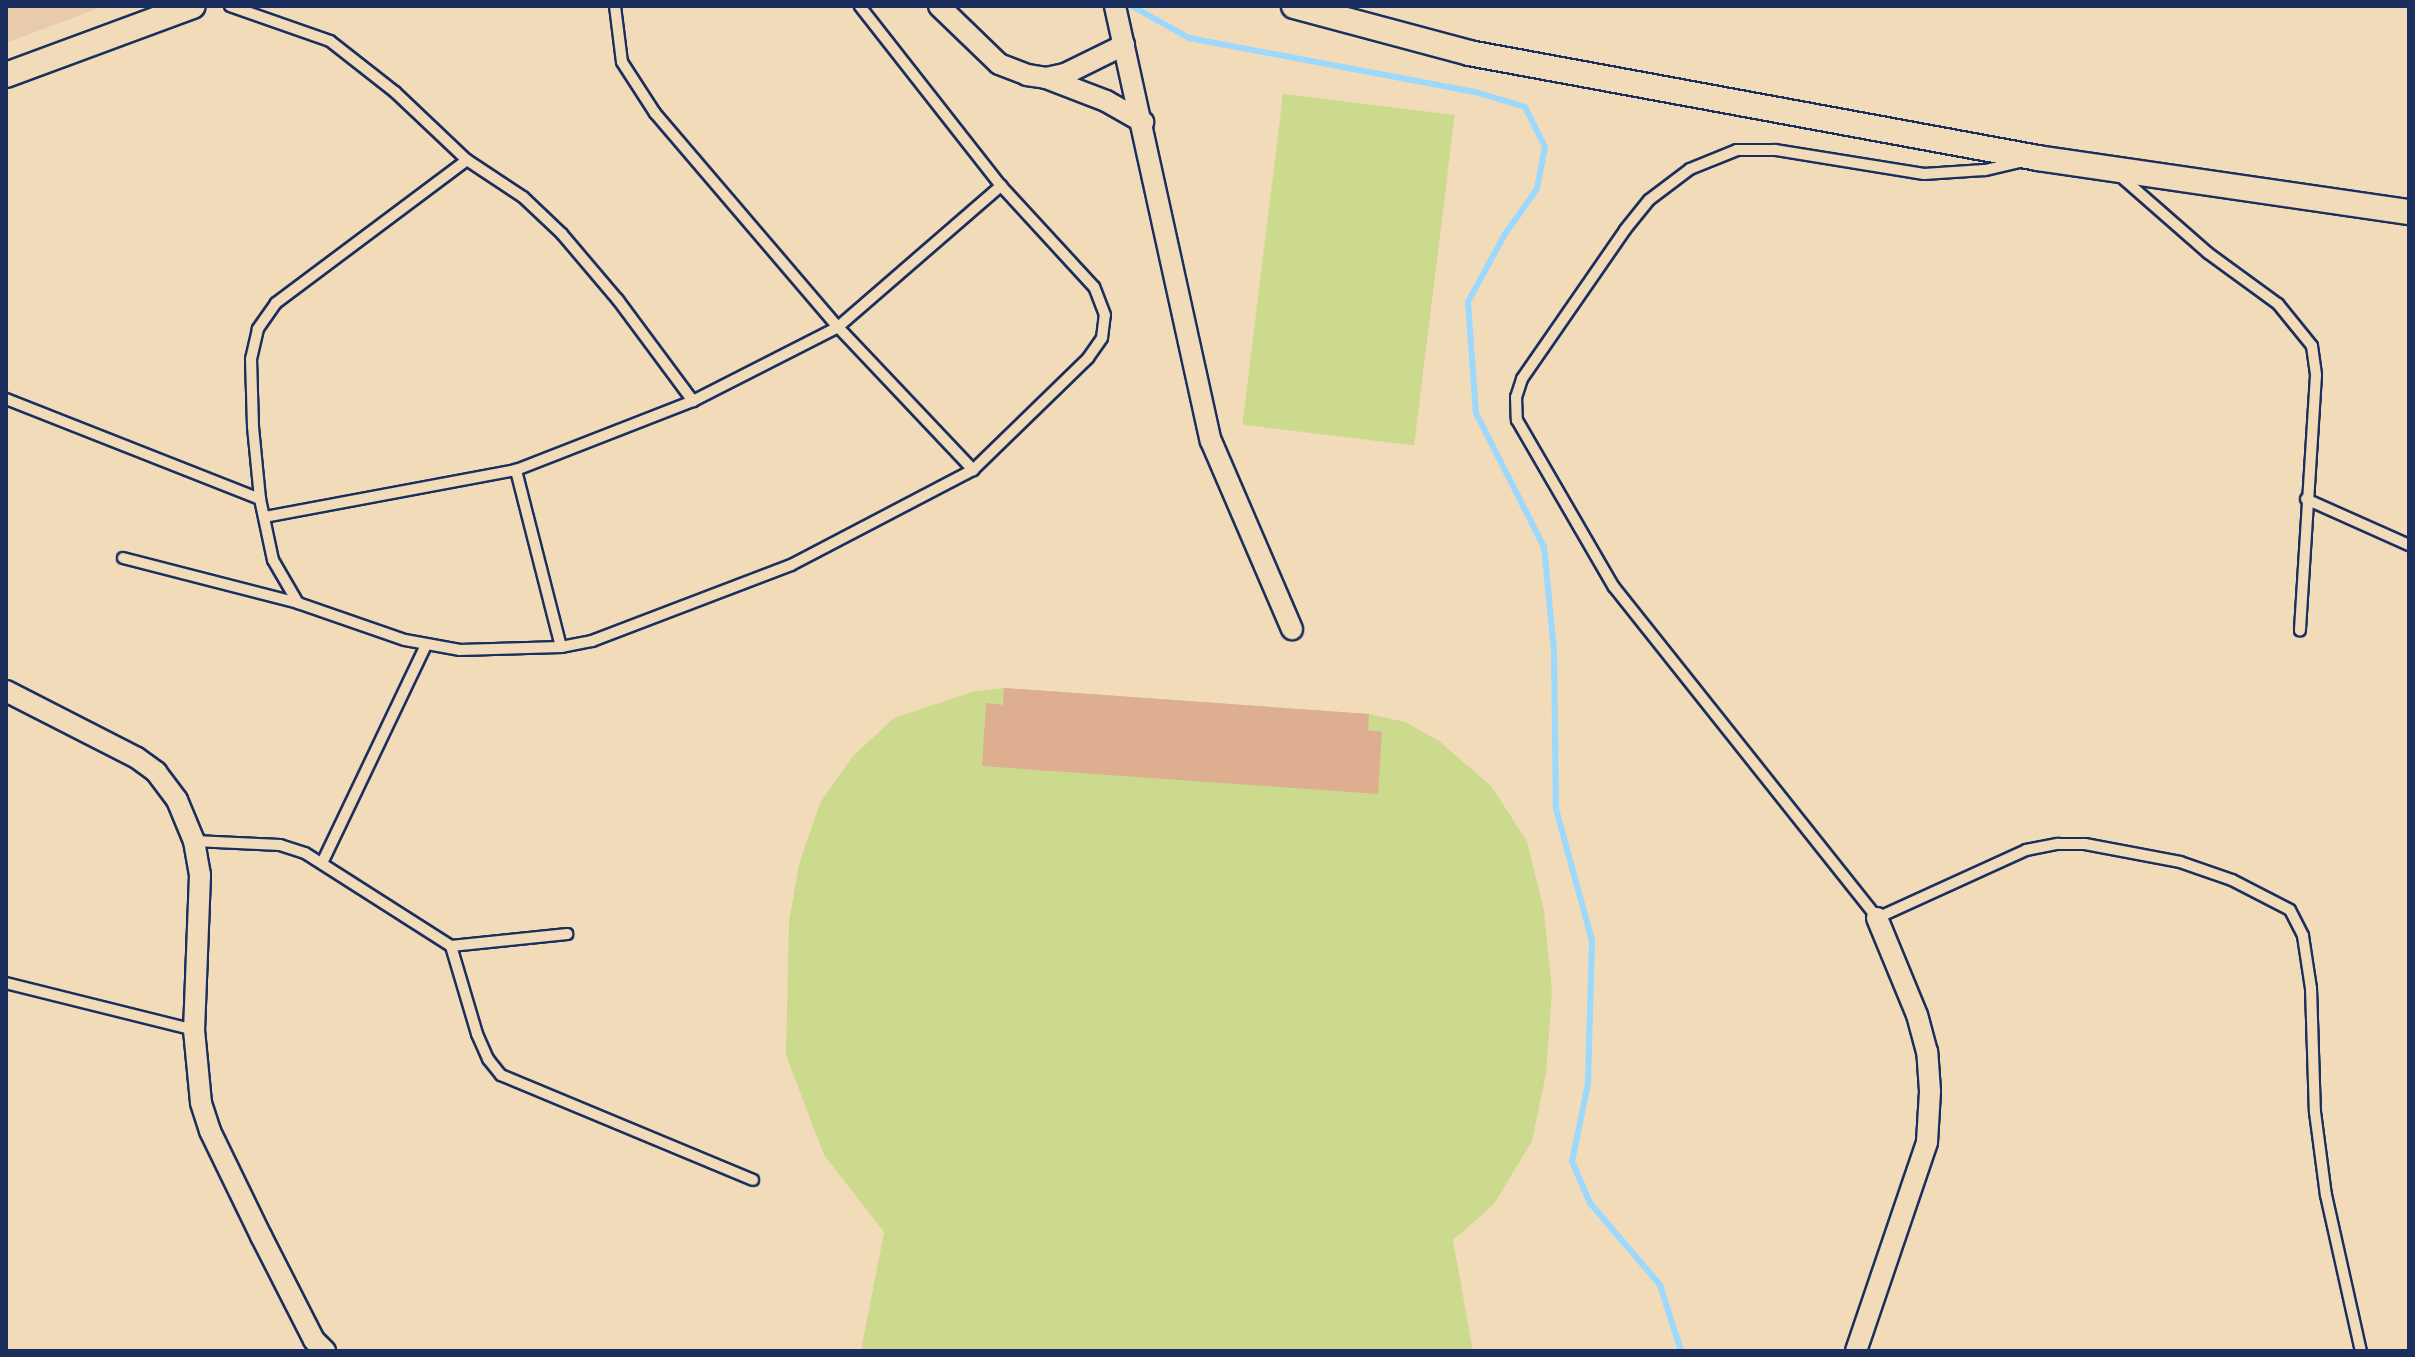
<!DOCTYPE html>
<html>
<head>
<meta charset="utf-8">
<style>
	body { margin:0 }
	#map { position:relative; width:2415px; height:1357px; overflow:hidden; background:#f1dbb9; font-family:Delius,sans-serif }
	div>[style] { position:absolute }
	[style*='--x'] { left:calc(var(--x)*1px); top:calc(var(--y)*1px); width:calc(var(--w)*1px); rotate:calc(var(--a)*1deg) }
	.built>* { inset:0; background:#e7cbaa }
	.green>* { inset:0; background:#ccda8e; transform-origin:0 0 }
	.stream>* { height:6px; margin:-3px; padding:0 3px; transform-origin:3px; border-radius:3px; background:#9cd9fd }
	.building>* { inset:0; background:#ddae8f }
	.roads { filter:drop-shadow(2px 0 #1b2f5e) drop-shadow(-2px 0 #1b2f5e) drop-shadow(0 2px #1b2f5e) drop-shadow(0 -2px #1b2f5e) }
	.service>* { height:10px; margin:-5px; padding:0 5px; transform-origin:5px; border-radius:5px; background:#f1dbb9 }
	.minor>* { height:20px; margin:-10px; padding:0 10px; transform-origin:10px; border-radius:10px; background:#f1dbb9 }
	.tertiary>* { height:24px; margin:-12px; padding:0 12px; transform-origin:12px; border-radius:12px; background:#f1dbb9 }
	span { translate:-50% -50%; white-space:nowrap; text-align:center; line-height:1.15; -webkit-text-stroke:8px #f1dbb9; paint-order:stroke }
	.frame { position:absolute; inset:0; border:8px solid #1b2f5e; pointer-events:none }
</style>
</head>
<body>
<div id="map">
	<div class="built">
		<i style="clip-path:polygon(6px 6px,104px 6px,6px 43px)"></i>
	</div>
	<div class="green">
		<i style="left:1283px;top:94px;width:173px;height:333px;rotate:7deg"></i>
		<i style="clip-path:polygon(1004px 688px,1369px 714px,1405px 722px,1439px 741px,1491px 786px,1527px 841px,1544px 911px,1552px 991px,1546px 1074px,1532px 1141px,1494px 1204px,1453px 1240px,1473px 1351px,861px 1351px,884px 1232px,824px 1155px,786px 1055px,789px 922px,799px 864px,820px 803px,853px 756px,894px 718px,972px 692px)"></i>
	</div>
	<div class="stream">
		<i style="--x:1132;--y:6;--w:65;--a:29.3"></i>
		<i style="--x:1189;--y:38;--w:291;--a:10.7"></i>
		<i style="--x:1475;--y:92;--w:52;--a:16.7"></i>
		<i style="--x:1525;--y:107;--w:45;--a:63.4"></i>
		<i style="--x:1545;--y:147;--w:43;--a:100.8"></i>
		<i style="--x:1537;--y:189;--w:55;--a:125.4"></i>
		<i style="--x:1505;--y:234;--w:77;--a:118.6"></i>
		<i style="--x:1468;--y:302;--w:111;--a:85.9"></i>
		<i style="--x:1476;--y:413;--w:150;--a:63.1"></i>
		<i style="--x:1544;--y:547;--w:104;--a:84.5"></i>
		<i style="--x:1554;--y:651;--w:158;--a:89.3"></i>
		<i style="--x:1556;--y:809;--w:137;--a:74.7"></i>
		<i style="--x:1592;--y:941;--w:143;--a:91.6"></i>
		<i style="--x:1588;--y:1084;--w:79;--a:101.7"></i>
		<i style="--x:1572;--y:1161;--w:46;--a:66.8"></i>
		<i style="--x:1590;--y:1203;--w:108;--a:49.5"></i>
		<i style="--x:1660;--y:1285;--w:69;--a:72.3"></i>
	</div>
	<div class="building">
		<i style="clip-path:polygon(1004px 688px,1369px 714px,1368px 730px,1382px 732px,1378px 794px,982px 766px,986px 703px,1003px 705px)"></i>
	</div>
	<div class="roads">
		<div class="service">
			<i style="--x:230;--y:6;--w:106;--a:19.3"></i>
			<i style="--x:330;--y:41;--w:83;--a:38.1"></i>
			<i style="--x:395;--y:92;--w:99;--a:43.4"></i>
			<i style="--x:467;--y:160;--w:67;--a:33.5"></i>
			<i style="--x:523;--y:197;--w:54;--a:43.5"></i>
			<i style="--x:562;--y:234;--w:87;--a:49.7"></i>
			<i style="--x:618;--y:300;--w:126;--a:53.4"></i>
			<i style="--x:615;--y:6;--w:56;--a:82.9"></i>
			<i style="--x:622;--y:62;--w:61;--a:57.1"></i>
			<i style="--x:655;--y:113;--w:282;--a:49.5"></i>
			<i style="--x:838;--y:327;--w:197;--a:46.6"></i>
			<i style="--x:467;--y:160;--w:239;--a:143.2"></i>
			<i style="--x:276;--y:303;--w:32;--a:125"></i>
			<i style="--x:258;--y:329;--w:31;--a:103"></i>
			<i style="--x:251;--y:359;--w:68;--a:88.3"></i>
			<i style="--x:253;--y:427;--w:72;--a:84.4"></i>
			<i style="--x:260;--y:499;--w:62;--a:78"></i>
			<i style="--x:273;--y:560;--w:50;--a:59.8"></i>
			<i style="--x:298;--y:603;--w:113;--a:19.1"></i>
			<i style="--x:405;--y:640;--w:56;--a:10.3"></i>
			<i style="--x:460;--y:650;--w:101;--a:-1.7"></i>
			<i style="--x:561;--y:647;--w:32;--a:-11"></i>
			<i style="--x:592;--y:641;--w:213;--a:-20.9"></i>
			<i style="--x:791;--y:565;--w:205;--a:-27.6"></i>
			<i style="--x:973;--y:470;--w:161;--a:-44.2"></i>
			<i style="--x:1088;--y:358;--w:24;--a:-55"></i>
			<i style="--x:1102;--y:338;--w:23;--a:-83"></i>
			<i style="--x:1105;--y:315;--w:30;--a:-111"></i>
			<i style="--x:1094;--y:287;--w:137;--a:-132.6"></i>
			<i style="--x:1001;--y:186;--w:229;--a:-128.1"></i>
			<i style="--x:2020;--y:162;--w:37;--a:167"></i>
			<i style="--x:1984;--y:170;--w:60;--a:176.2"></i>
			<i style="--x:1924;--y:174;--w:151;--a:-170.8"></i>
			<i style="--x:1775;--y:150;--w:38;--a:180"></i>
			<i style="--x:1737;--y:150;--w:51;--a:158"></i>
			<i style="--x:1690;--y:169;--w:51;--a:142.9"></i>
			<i style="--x:1649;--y:200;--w:38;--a:129"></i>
			<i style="--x:1625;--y:230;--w:181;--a:124.7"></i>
			<i style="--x:1522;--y:379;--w:19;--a:108"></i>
			<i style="--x:1516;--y:397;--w:23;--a:88"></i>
			<i style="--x:1517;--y:420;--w:193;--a:59.9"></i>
			<i style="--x:1614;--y:587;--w:423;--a:51.5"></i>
			<i style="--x:1877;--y:918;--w:164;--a:-24.5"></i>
			<i style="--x:2026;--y:850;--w:33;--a:-11"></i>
			<i style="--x:2058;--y:844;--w:27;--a:0"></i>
			<i style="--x:2085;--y:844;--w:97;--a:10.7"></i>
			<i style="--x:2180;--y:862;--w:55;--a:19.1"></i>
			<i style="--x:2232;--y:880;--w:65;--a:27.3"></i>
			<i style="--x:2290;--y:910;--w:29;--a:63"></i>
			<i style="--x:2303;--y:936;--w:53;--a:81.3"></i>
			<i style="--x:2311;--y:988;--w:124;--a:88.2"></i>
			<i style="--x:2315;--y:1112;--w:84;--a:82.5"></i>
			<i style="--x:2326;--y:1195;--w:160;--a:77.4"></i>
			<i style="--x:2119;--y:175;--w:118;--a:41.2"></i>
			<i style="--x:2208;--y:253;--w:87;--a:36.1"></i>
			<i style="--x:2278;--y:304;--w:54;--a:51"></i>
			<i style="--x:2312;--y:346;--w:29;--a:82"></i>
			<i style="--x:2316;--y:375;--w:256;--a:93.6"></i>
			<i style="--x:6;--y:399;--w:273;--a:21.5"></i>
			<i style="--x:2306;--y:499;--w:113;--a:24.1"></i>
			<i style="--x:265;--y:517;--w:255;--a:-10.6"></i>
			<i style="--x:123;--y:558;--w:181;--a:14.4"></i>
			<i style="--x:561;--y:647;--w:183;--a:-104.3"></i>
			<i style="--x:516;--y:470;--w:190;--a:-21.3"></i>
			<i style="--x:693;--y:401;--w:163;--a:-27"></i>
			<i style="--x:838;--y:327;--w:216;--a:-40.9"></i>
			<i style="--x:194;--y:841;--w:86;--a:2.7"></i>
			<i style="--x:280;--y:845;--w:26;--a:18"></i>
			<i style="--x:305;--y:853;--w:173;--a:32.5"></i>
			<i style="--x:451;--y:946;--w:117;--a:-5.9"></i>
			<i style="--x:323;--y:861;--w:239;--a:-64.5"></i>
			<i style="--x:451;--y:946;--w:92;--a:73.5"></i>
			<i style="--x:477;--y:1034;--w:27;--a:66"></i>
			<i style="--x:488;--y:1059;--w:21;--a:51"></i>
			<i style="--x:501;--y:1075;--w:273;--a:22.6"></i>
			<i style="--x:6;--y:983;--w:194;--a:14"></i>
		</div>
		<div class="minor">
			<i style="--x:939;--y:6;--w:83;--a:44"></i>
			<i style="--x:999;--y:64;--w:30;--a:21"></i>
			<i style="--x:1027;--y:75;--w:19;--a:9"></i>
			<i style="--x:1046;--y:78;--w:19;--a:-12"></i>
			<i style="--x:1065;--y:74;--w:66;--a:-26.2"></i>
			<i style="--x:1115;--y:6;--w:445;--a:77.6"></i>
			<i style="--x:1211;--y:441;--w:205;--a:66.7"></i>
			<i style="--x:1046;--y:78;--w:64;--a:21"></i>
			<i style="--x:1106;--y:101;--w:43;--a:29.6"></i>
			<i style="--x:6;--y:691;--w:147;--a:27.1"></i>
			<i style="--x:137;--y:758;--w:24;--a:36"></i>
			<i style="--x:156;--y:772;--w:35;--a:53"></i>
			<i style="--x:177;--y:800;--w:44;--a:67.5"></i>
			<i style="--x:194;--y:841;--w:35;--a:80"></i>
			<i style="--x:200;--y:875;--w:155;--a:92.2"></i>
			<i style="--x:194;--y:1030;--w:73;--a:84.5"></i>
			<i style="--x:201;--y:1103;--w:29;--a:72"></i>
			<i style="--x:210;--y:1131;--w:117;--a:64.1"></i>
			<i style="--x:261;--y:1236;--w:117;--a:63"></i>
			<i style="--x:314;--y:1340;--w:16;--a:45"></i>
			<i style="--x:1856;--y:1351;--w:221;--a:-71.2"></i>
			<i style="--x:1927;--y:1142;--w:51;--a:-86.6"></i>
			<i style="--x:1930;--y:1091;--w:39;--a:-94"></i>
			<i style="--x:1927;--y:1052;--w:38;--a:-105"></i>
			<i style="--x:1917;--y:1015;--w:105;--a:-112.4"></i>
		</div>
		<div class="tertiary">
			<i style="--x:1294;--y:6;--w:181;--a:15"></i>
			<i style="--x:1469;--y:53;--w:579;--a:10.46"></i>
			<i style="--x:2038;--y:158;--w:375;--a:8.3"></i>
			<i style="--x:6;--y:75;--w:199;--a:-20.3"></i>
		</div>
	</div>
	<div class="frame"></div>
</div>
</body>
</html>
